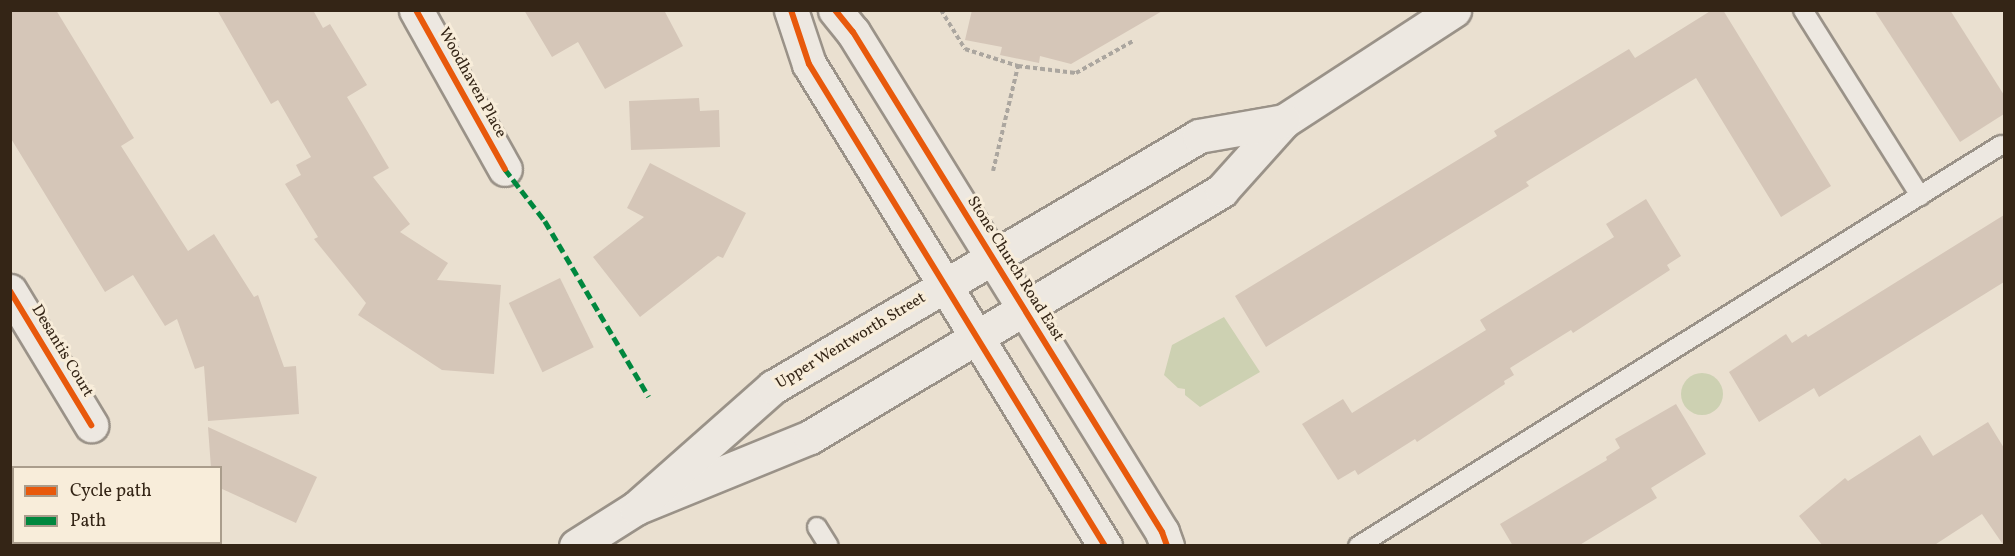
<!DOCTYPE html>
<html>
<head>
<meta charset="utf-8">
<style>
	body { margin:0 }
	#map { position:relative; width:2015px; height:556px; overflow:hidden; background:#eae0d0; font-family:Vollkorn,serif }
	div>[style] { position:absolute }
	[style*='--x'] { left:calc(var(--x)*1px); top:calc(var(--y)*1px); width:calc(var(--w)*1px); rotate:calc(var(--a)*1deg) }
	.green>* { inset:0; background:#cdd1b2 }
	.round { border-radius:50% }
	.building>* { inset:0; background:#d5c6b8; transform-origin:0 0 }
	.path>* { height:4px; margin-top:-2px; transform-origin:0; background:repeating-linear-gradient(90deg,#aba69f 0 4.5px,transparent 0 7.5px) }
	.roads { filter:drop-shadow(2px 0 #9a9288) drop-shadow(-2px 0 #9a9288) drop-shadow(0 2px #9a9288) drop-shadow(0 -2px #9a9288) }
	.service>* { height:18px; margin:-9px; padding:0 9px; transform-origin:9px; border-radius:9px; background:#ede8e1 }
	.minor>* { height:33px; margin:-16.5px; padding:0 16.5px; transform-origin:16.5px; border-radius:16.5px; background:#ede8e1 }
	.secondary>* { height:33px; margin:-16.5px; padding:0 16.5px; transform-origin:16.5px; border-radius:16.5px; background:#ede8e1 }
	.quiet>* { height:4.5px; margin-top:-2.25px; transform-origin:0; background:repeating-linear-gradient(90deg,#00873e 0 9px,transparent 0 13.5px) }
	.cycleway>* { height:6px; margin:-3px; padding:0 3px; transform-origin:3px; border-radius:3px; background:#e8590c }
	span { translate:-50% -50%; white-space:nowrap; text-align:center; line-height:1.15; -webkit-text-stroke:6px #f8edda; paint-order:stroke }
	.street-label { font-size:16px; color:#342516 }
	.frame { position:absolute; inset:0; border:12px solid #342516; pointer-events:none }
	.legend { position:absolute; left:12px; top:466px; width:210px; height:78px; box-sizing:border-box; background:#f8edda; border:2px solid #aa9d8c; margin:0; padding:8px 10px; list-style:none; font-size:18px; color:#342516 }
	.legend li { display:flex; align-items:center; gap:12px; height:30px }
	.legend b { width:30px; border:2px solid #aa9d8c }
</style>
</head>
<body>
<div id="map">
	<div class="green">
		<i style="clip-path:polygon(1224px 317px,1260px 372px,1200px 407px,1185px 395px,1185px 389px,1178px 388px,1164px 375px,1172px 345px)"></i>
		<i class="round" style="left:1681px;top:373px;width:42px;height:42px"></i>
	</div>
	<div class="building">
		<i style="clip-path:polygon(10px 10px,56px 10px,134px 138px,121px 146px,188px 251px,214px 234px,254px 297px,258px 295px,284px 367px,296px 366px,299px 414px,208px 421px,204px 366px,195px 369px,177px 319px,165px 326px,133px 275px,105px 292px,10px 137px)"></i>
		<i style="clip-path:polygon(217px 10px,313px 10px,323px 28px,330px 24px,367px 85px,347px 97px,389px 168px,373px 177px,410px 224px,400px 232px,448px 263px,437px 280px,501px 285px,494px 374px,442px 370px,358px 315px,366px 303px,314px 239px,318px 237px,285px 184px,301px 175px,296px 165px,311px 157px,278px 100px,271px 104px)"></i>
		<i style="clip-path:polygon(524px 10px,664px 10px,683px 46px,605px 89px,578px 42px,552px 57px)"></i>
		<i style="clip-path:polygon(972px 10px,1164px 10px,1071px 64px,1040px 56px,1039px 63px,1000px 55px,1002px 47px,965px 40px)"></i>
		<i style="clip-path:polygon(1712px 10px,1723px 10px,1831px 186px,1781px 217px,1696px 78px,1526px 182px,1529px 186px,1266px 347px,1235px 296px,1497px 136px,1494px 131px,1629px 49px,1635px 58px)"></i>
		<i style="clip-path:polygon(1874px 10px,1950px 10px,2004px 95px,2004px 114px,1960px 142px)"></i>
		<i style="clip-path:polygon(699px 98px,700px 111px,719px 110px,720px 147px,631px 150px,629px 101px)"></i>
		<i style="clip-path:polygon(650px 163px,746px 213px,723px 258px,718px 256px,640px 317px,593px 257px,644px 217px,627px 208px)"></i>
		<i style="clip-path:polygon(1646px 199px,1681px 256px,1667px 265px,1670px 270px,1573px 333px,1571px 330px,1510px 368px,1514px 375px,1504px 381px,1505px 384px,1417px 442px,1415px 439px,1358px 475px,1355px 470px,1338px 480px,1302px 424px,1343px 399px,1352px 413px,1486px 330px,1480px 320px,1614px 237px,1606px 224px)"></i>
		<i style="clip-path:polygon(2004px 215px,2004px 282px,1819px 397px,1814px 388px,1759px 422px,1729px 372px,1786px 334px,1792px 343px,1806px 334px,1808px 337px)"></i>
		<i style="left:560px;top:278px;width:77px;height:57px;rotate:64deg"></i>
		<i style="clip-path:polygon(1676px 404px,1706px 454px,1651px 488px,1657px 498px,1578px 546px,1513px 546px,1500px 524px,1607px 460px,1606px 457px,1620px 448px,1615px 439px)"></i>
		<i style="clip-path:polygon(1988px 422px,2004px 448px,2004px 546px,1982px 514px,1933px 546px,1823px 546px,1799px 516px,1845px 478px,1848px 481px,1920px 435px,1933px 456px)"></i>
		<i style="clip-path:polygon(208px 427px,317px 477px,296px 523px,220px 488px,220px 468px,211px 468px)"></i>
	</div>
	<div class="path">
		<i style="--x:941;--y:10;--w:46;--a:58.4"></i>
		<i style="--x:965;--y:49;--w:56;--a:17.8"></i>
		<i style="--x:1018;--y:66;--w:58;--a:6.9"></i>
		<i style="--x:1076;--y:73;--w:65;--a:-29.3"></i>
		<i style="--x:993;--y:171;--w:108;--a:-76.6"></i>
	</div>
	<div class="roads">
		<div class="service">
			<i style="--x:1803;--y:10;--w:220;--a:57.8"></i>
			<i style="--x:817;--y:527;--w:22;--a:58"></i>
			<i style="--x:1358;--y:546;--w:758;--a:-31.95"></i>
		</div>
		<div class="minor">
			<i style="--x:416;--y:10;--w:182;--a:60.8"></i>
			<i style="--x:10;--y:291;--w:157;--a:58.8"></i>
		</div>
		<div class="secondary">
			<i style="--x:791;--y:10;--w:57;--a:71.6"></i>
			<i style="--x:809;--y:64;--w:566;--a:58.45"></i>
			<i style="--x:835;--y:10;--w:28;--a:51"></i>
			<i style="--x:853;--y:32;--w:588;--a:58.28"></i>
			<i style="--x:1162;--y:532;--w:15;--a:70"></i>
			<i style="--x:636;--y:508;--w:188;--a:-22.2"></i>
			<i style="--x:810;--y:437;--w:480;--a:-30.9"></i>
			<i style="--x:1222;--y:190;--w:93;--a:-48.1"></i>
			<i style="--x:1284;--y:121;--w:203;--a:-33.1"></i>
			<i style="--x:576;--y:546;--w:71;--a:-32.3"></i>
			<i style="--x:636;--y:508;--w:183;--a:-41.5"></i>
			<i style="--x:773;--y:387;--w:494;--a:-30.5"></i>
			<i style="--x:1199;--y:136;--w:86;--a:-10"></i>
		</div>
	</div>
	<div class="quiet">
		<i style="--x:505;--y:169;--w:66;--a:52.4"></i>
		<i style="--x:545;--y:221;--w:204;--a:59.4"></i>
	</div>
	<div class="cycleway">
		<i style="--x:416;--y:10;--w:182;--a:60.8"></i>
		<i style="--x:791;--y:10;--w:57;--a:71.6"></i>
		<i style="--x:809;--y:64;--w:566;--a:58.45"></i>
		<i style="--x:835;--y:10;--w:28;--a:51"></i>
		<i style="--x:853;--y:32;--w:588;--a:58.28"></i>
		<i style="--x:1162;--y:532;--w:15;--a:70"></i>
		<i style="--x:10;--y:291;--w:157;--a:58.8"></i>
	</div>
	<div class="street-label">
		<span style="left:472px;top:83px;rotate:61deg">Woodhaven Place</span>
		<span style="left:1015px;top:269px;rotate:58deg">Stone Church Road East</span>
		<span style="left:851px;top:341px;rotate:-31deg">Upper Wentworth Street</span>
		<span style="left:62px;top:351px;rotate:59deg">Desantis Court</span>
	</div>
	<div class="frame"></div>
	<ul class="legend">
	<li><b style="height:8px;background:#e8590c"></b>Cycle path</li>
	<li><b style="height:8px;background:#00873e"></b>Path</li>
	</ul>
</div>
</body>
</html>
